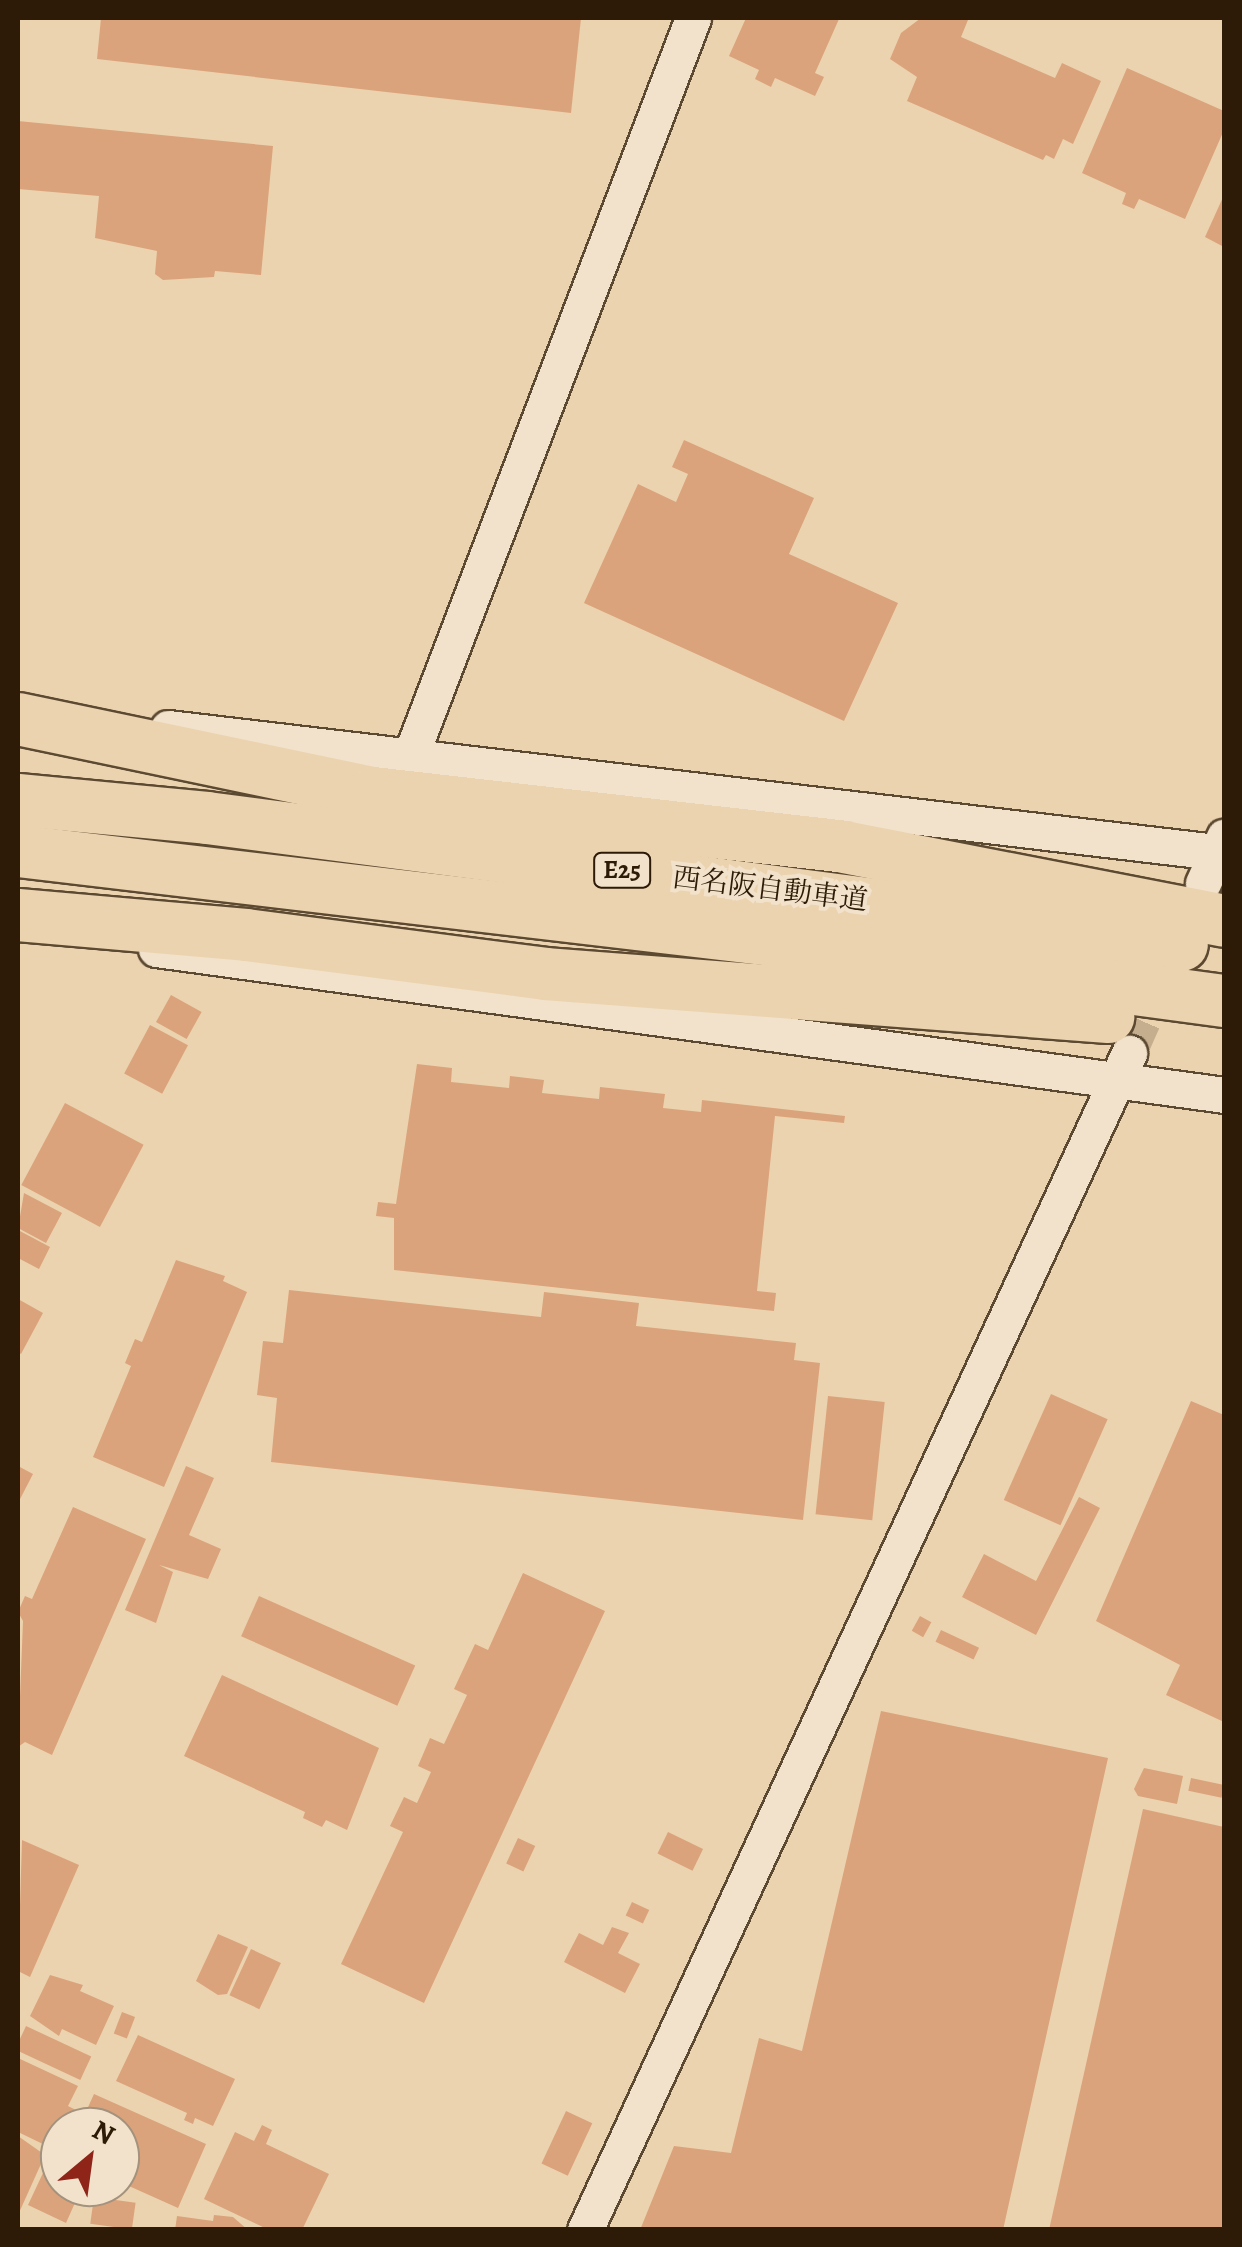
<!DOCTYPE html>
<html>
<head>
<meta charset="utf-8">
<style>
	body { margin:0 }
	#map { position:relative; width:1242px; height:2247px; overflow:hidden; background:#ebd3af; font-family:Alegreya,"Noto Serif JP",serif }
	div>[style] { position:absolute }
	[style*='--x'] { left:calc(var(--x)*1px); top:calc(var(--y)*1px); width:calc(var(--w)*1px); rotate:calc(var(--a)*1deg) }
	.building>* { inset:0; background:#dba37b; transform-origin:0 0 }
	.minor-tunnel>* { height:35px; margin-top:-17.5px; transform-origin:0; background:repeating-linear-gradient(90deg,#c5ae8d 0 35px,transparent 0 53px) }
	.roads { filter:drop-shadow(2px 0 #5c4931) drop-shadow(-2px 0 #5c4931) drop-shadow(0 2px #5c4931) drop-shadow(0 -2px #5c4931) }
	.minor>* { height:35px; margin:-17.5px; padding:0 17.5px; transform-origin:17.5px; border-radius:17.5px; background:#f2e2cb }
	.highway>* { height:52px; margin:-26px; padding:0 26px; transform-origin:26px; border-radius:26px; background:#ebd3af }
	span { translate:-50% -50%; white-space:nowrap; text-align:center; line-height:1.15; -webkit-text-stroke:8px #f2e2cb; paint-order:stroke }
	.shield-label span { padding:2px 8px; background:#f2e2cb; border:2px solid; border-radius:8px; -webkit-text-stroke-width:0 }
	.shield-label { font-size:25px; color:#2d1b07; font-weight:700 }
	.street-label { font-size:28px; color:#2d1b07 }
	.frame { position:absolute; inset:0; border:20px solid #2d1b07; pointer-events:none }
	.north { position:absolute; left:40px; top:2107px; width:100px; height:100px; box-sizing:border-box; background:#f2e2cb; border:2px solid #a3927d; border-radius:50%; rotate:29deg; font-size:28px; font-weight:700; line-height:40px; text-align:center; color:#2d1b07 }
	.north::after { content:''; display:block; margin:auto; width:35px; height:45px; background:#8f2418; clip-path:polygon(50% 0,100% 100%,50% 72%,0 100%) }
</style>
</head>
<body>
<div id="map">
	<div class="building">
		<i style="clip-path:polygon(101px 18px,581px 18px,571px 113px,97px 59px)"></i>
		<i style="clip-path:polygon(746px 18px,839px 19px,815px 73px,824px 77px,815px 96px,775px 78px,771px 87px,755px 79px,759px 70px,729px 56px)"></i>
		<i style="clip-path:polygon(921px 18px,961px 18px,968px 20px,961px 37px,1055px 78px,1062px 63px,1101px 81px,1073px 144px,1063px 139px,1054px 159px,1046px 155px,1043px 160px,907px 101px,917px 77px,890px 59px,901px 33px)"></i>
		<i style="clip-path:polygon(1127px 68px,1224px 111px,1224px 130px,1185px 219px,1139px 199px,1134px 209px,1122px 204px,1126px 193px,1082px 173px)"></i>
		<i style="clip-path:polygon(18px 121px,273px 146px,261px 275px,215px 271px,214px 277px,163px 280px,155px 274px,157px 251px,95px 238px,99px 196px,18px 189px)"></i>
		<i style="clip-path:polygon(1224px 195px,1224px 247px,1205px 237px)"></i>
		<i style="clip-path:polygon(684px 440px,814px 498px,789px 554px,898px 603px,844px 721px,584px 603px,638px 484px,676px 502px,688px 474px,672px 467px)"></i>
		<i style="left:171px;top:995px;width:35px;height:31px;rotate:29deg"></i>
		<i style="left:150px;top:1025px;width:43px;height:55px;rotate:28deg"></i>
		<i style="clip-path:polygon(417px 1064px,452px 1068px,451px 1082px,509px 1088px,510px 1076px,544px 1080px,542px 1093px,599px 1099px,600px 1087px,665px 1094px,663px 1108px,701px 1112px,702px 1100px,845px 1116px,844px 1123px,775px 1116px,757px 1291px,776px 1293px,774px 1311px,394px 1270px,394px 1218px,376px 1216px,378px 1202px,396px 1204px)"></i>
		<i style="left:65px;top:1103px;width:89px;height:93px;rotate:28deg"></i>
		<i style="clip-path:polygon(24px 1193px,62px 1213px,46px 1243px,18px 1228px)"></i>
		<i style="clip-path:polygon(18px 1230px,50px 1247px,39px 1269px,18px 1258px)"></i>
		<i style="clip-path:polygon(176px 1260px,225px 1276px,223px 1281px,247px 1292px,164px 1487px,93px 1457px,131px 1366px,125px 1363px,135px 1339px,142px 1342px)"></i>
		<i style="clip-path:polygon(289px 1290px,541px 1317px,544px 1292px,639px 1303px,636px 1326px,796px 1343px,794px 1360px,820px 1363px,803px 1520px,271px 1462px,277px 1398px,257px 1395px,263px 1341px,283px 1343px)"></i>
		<i style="clip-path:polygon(18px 1299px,43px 1313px,21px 1354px,18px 1352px)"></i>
		<i style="left:1051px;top:1394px;width:62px;height:116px;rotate:24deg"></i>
		<i style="left:828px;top:1396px;width:57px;height:119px;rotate:6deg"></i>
		<i style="clip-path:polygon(1191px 1401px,1224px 1415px,1224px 1722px,1166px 1695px,1180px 1665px,1096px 1621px)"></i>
		<i style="clip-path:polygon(18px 1466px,33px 1474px,18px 1503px)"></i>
		<i style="clip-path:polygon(186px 1466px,214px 1478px,189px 1535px,221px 1549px,208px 1579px,159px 1565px,173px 1572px,156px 1623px,125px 1610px)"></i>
		<i style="clip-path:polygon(1079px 1497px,1100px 1508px,1036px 1635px,962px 1597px,984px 1554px,1036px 1581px)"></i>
		<i style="clip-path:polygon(73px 1507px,146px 1539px,52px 1755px,25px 1742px,18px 1747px,23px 1621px,18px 1612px,25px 1596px,32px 1599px)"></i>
		<i style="clip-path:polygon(523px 1573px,605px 1611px,424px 2003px,341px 1964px,403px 1832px,390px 1826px,404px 1797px,417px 1803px,431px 1772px,418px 1766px,430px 1738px,444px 1744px,467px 1695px,454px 1689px,475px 1644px,488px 1650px)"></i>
		<i style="left:259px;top:1596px;width:171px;height:44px;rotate:24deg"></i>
		<i style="left:920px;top:1616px;width:13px;height:17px;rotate:29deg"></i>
		<i style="left:941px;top:1630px;width:42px;height:13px;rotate:25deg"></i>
		<i style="clip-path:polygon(222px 1675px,379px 1748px,347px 1830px,326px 1820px,322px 1827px,303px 1818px,305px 1812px,184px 1756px)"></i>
		<i style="clip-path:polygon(881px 1711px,1108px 1758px,1003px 2230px,640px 2230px,674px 2146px,731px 2153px,759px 2038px,802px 2051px)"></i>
		<i style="clip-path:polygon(1144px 1768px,1183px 1776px,1177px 1804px,1138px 1796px,1134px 1789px)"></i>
		<i style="left:1191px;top:1778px;width:34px;height:13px;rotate:12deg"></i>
		<i style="clip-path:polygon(1143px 1809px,1224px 1827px,1224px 2230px,1049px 2230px)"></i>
		<i style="left:668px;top:1832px;width:39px;height:24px;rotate:26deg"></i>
		<i style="left:518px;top:1838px;width:19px;height:28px;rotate:25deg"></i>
		<i style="clip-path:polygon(22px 1840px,79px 1865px,30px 1977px,18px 1971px)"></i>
		<i style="left:632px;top:1902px;width:19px;height:15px;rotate:25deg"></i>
		<i style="clip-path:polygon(612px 1927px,629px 1933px,618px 1953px,640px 1964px,625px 1993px,564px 1962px,579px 1933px,603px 1945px)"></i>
		<i style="clip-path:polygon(218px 1934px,248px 1947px,227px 1994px,218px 1995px,196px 1981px)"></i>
		<i style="left:251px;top:1949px;width:33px;height:51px;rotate:25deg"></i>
		<i style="clip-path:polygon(50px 1975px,83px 1985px,80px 1991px,114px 2006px,96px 2045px,62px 2029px,59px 2036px,30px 2016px)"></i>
		<i style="left:122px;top:2012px;width:14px;height:23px;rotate:21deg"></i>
		<i style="left:26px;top:2026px;width:72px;height:26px;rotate:25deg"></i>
		<i style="clip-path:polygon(138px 2035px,235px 2079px,213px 2126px,195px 2118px,193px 2124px,184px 2120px,187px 2113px,116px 2081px)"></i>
		<i style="clip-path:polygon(18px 2058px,78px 2086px,68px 2106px,82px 2113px,72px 2127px,58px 2129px,49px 2147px,18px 2132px)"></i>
		<i style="clip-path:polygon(94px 2094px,206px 2144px,178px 2208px,120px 2182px,120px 2127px,79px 2127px)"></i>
		<i style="left:566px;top:2111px;width:29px;height:58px;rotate:25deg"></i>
		<i style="clip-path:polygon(262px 2125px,272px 2130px,266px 2144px,329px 2174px,302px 2230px,269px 2230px,204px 2199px,235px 2132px,254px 2141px)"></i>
		<i style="clip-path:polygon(18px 2136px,45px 2155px,18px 2215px)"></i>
		<i style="clip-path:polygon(50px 2158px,60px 2162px,60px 2187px,82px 2187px,66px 2223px,28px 2205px)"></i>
		<i style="clip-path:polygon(88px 2187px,112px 2187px,111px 2195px,87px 2192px)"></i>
		<i style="left:94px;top:2197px;width:42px;height:27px;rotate:8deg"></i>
		<i style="clip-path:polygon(214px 2215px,233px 2217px,248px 2230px,175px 2230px,177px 2216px,213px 2221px)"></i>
	</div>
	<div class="minor-tunnel">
		<i style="--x:1129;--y:1053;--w:84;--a:-66.2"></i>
	</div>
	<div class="roads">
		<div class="minor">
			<i style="--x:168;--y:728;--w:1063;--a:6.75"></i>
			<i style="--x:412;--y:752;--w:786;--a:-69.05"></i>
			<i style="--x:1203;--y:883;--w:51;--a:-65.5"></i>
			<i style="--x:156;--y:949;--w:1078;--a:7.78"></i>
			<i style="--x:585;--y:2230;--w:1297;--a:-65.19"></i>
		</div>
		<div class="highway">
			<i style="--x:18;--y:719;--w:363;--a:11.8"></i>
			<i style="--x:373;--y:793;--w:474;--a:6.5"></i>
			<i style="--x:844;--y:847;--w:387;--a:11"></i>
			<i style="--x:18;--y:800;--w:190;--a:5.4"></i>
			<i style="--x:207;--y:818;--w:983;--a:7.42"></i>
			<i style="--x:18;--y:851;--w:759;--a:6.73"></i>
			<i style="--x:772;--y:940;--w:456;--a:7.7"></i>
			<i style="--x:18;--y:915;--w:229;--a:5"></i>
			<i style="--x:246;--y:935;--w:302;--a:7.4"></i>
			<i style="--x:545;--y:974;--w:565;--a:4.37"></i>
		</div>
	</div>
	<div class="shield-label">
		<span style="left:622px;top:870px">E25</span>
	</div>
	<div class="street-label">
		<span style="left:770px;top:889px;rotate:7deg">西名阪自動車道</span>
	</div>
	<div class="frame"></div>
	<div class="north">N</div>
</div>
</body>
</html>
